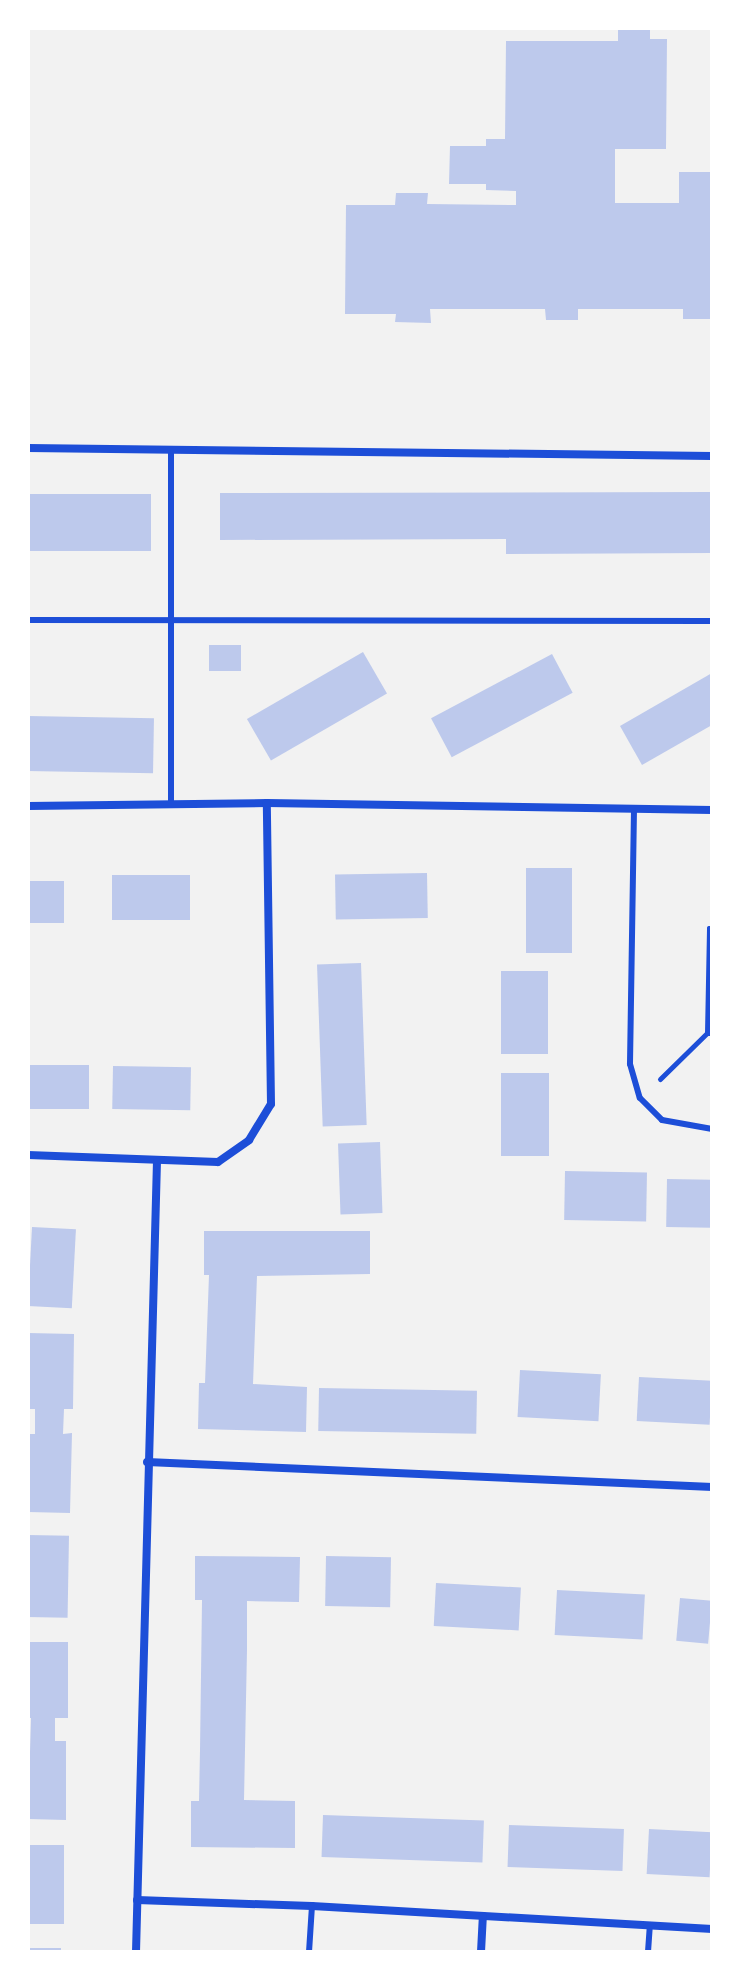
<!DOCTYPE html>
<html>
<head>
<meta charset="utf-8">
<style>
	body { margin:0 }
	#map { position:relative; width:740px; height:1980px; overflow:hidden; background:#f2f2f2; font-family:"Sofia Sans Condensed",sans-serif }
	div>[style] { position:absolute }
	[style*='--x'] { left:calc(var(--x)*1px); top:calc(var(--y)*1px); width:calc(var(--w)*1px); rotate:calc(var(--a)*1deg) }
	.building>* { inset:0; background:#bdc9ec; transform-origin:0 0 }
	.path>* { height:5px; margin:-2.5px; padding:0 2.5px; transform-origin:2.5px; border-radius:2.5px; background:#1d4ed8 }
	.service>* { height:6px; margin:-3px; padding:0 3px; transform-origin:3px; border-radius:3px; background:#1d4ed8 }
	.minor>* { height:8px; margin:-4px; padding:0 4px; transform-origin:4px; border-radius:4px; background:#1d4ed8 }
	span { translate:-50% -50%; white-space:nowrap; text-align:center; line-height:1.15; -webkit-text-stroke:6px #fff; paint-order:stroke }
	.frame { position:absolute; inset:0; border:30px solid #fff; pointer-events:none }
</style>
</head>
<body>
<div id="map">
	<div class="building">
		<i style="clip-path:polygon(618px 28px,650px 29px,650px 39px,667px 39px,666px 149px,615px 149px,615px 203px,679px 203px,679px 172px,712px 172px,712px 319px,683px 319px,683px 309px,578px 309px,578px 320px,546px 320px,545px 309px,430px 309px,431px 323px,395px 322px,396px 314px,345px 314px,346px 205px,395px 205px,396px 193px,428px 193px,427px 204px,516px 205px,516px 191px,486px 190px,486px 184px,449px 184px,450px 146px,486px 146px,486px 139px,505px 139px,506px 41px,618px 41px)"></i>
		<i style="clip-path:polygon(712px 492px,712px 553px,506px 554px,506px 539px,220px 540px,220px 493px)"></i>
		<i style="left:28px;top:494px;width:123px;height:57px"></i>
		<i style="left:209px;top:645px;width:32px;height:26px"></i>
		<i style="left:363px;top:652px;width:48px;height:134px;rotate:60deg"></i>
		<i style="left:552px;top:654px;width:44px;height:137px;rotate:62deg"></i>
		<i style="clip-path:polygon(712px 673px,712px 725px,642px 765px,620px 726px)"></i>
		<i style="left:28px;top:716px;width:126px;height:55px;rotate:1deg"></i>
		<i style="left:526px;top:868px;width:46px;height:85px"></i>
		<i style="left:427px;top:873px;width:45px;height:92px;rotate:89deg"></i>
		<i style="left:112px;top:875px;width:78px;height:45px"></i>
		<i style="left:28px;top:881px;width:36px;height:42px"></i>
		<i style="left:361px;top:963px;width:162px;height:44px;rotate:88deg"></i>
		<i style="left:501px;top:971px;width:47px;height:83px"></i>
		<i style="left:28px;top:1065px;width:61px;height:44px"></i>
		<i style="left:113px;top:1066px;width:78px;height:43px;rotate:1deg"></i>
		<i style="left:501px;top:1073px;width:48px;height:83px"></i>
		<i style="left:380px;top:1142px;width:71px;height:42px;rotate:88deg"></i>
		<i style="left:565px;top:1171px;width:82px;height:49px;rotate:1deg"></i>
		<i style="left:667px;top:1179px;width:45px;height:48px;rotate:1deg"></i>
		<i style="left:32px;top:1227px;width:44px;height:79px;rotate:3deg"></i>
		<i style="clip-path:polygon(204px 1231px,370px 1231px,370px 1274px,257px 1276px,253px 1384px,307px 1387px,306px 1432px,198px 1429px,199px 1383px,205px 1383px,209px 1275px,204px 1275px)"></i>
		<i style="clip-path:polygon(28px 1333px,74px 1334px,73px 1409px,64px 1409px,63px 1434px,72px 1433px,70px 1513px,28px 1512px,28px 1434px,35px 1434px,35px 1409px,28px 1409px)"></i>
		<i style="left:520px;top:1370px;width:81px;height:47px;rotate:3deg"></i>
		<i style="left:639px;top:1377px;width:73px;height:44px;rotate:3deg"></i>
		<i style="left:319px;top:1388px;width:158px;height:43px;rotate:1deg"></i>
		<i style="left:28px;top:1535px;width:41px;height:82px;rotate:1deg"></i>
		<i style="clip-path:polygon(195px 1556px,300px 1557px,299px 1602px,247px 1601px,247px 1650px,244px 1800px,295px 1801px,295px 1848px,191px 1847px,191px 1801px,199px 1801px,200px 1750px,202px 1600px,195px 1600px)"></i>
		<i style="left:326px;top:1556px;width:65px;height:50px;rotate:1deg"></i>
		<i style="left:436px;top:1583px;width:85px;height:43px;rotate:3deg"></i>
		<i style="left:557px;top:1590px;width:88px;height:45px;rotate:3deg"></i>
		<i style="left:680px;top:1598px;width:32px;height:43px;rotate:5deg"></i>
		<i style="clip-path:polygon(28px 1642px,68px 1642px,68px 1718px,55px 1718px,55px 1741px,66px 1741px,66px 1820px,28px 1819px,31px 1718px,28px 1718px)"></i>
		<i style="left:323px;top:1815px;width:161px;height:42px;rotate:2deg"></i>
		<i style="left:509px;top:1825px;width:115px;height:42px;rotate:2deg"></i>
		<i style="left:649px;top:1829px;width:63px;height:45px;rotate:3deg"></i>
		<i style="left:28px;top:1845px;width:36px;height:79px"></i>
		<i style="left:28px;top:1948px;width:33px;height:4px"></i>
	</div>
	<div class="path">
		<i style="--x:707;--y:1033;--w:105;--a:-88.9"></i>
		<i style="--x:709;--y:928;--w:3;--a:0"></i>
		<i style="--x:660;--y:1079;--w:66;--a:-44.4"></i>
		<i style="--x:707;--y:1033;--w:5;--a:0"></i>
	</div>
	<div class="service">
		<i style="--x:171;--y:449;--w:354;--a:90"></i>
		<i style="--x:28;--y:620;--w:684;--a:0.08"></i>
		<i style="--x:634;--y:809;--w:255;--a:90.9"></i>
		<i style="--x:630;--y:1064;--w:35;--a:74"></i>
		<i style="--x:640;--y:1098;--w:31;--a:45"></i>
		<i style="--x:662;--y:1120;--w:51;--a:10.2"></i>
		<i style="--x:309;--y:1952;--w:46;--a:-86.3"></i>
		<i style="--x:648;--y:1952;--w:26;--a:-86"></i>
	</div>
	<div class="minor">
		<i style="--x:28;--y:448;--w:684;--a:0.67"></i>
		<i style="--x:28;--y:806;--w:239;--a:-0.7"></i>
		<i style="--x:267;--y:803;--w:445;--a:0.9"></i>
		<i style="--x:28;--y:1155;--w:190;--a:2.1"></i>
		<i style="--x:218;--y:1162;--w:38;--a:-35"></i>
		<i style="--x:249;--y:1140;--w:42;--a:-58.6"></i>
		<i style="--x:271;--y:1104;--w:301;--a:-90.8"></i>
		<i style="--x:147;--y:1462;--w:566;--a:2.53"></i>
		<i style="--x:137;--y:1900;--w:175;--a:2"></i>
		<i style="--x:312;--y:1906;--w:401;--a:3.3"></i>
		<i style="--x:136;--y:1952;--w:790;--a:-88.48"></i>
		<i style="--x:481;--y:1952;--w:36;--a:-87"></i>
	</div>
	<div class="frame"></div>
</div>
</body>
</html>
